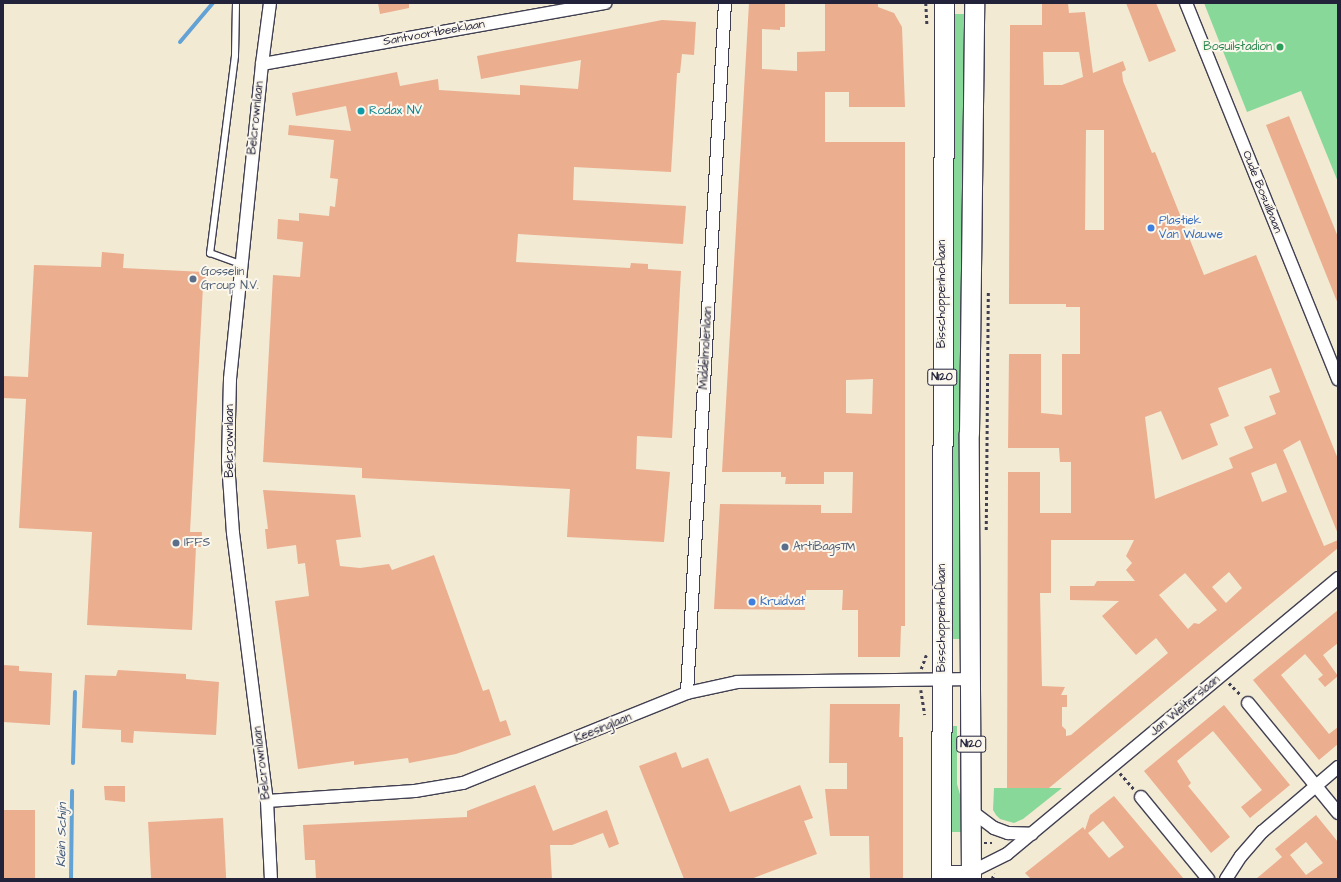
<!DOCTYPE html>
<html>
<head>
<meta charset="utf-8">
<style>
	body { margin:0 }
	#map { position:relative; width:1341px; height:882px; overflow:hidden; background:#f3ead3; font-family:"Architects Daughter",sans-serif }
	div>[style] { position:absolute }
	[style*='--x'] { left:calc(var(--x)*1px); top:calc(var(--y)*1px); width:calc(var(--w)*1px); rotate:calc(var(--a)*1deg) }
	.green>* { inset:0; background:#88d999; transform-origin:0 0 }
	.stream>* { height:4px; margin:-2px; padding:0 2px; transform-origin:2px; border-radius:2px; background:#63a2d5 }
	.building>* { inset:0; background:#ebae8f; transform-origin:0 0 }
	.path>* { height:2.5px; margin-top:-1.25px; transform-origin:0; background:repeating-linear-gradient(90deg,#414052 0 3px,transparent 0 6px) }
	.roads { filter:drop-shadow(1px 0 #414052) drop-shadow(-1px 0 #414052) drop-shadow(0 1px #414052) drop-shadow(0 -1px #414052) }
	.lane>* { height:6px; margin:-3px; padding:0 3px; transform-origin:3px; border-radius:3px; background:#fff }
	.street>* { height:12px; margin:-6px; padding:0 6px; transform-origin:6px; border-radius:6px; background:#fff }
	.primary>* { height:19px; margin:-9.5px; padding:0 9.5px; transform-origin:9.5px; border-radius:9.5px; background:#fff }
	.dots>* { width:11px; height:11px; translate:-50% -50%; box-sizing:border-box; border:2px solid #fbf7ec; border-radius:50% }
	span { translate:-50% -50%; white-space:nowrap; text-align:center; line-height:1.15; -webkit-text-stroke:4px #fbf7ec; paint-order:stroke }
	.shield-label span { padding:1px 3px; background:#fbf7ec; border:1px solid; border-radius:3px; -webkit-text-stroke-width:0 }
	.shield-label { font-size:11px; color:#22223b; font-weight:700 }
	.street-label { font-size:12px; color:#22223b }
	.leisure-label { font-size:12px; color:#27864d }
	.right { translate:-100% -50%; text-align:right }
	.culture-label { font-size:12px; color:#0d838f }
	.left { translate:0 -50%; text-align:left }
	.shop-label { font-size:12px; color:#366cbe }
	.service-label { font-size:12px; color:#4e5e75 }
	.water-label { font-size:13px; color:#3c5579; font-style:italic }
	.frame { position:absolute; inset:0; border:4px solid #22223b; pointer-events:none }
</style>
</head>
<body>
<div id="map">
	<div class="green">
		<i style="clip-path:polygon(1204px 3px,1338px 3px,1338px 182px,1301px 91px,1247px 112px)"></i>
		<i style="left:949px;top:14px;width:16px;height:625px"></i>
		<i style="clip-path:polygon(948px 726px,957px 726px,957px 784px,963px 805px,962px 832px,952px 832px,952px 747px)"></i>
		<i style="clip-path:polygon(994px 788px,1062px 788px,1023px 819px,1014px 823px,1000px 819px,996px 815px,993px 810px)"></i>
	</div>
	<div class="stream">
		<i style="--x:180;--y:42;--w:51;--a:-49.8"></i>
		<i style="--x:73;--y:763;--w:71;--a:-88.4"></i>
		<i style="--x:71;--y:879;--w:88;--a:-89.3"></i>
	</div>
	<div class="building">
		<i style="clip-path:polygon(378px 3px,409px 3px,409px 8px,380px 14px)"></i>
		<i style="clip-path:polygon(evenodd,749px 3px,785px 4px,785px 27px,780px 27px,780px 30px,762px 29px,762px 69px,797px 71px,797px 52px,825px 51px,825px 4px,878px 4px,878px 7px,894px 13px,902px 27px,905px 107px,849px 107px,849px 92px,825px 92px,825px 142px,905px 142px,905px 626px,901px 626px,900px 657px,858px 657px,858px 610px,842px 610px,843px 590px,806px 590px,805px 610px,714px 609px,720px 504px,821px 505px,821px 513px,852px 513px,853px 472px,824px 472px,824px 484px,785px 484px,786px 477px,781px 477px,781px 472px,722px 472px,749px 3px,873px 379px,872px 414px,846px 413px,846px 380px,873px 379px)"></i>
		<i style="clip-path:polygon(evenodd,1042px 3px,1068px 3px,1069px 13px,1085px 12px,1093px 73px,1123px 61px,1126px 70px,1122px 72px,1123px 81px,1152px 153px,1155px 152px,1204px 275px,1256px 255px,1338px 459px,1338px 534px,1300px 440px,1283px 450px,1324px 546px,1338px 540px,1338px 548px,1049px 788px,1007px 788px,1008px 472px,1040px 472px,1040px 513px,1071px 513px,1071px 462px,1060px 462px,1059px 448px,1008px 448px,1009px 354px,1041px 354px,1041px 413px,1062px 415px,1062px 354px,1080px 354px,1080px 307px,1066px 307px,1066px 304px,1009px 304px,1010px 25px,1042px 25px,1042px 3px,1043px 52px,1079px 52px,1083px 77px,1062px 85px,1044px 85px,1043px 52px,1042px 3px,1086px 130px,1104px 130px,1104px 230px,1085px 230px,1086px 130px,1042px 3px,1271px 368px,1280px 392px,1269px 396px,1276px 414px,1244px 427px,1253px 448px,1229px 458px,1233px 468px,1155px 499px,1145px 417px,1161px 411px,1182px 460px,1218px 445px,1210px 424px,1229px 416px,1218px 388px,1271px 368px,1042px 3px,1276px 463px,1287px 492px,1262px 502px,1251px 473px,1276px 463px,1042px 3px,1051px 540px,1134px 540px,1126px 556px,1132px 563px,1126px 570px,1135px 581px,1097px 581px,1094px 586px,1070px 586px,1070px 600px,1119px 601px,1102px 616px,1136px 655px,1156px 638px,1168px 653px,1071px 735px,1066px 736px,1066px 730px,1062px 726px,1062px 707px,1067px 707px,1067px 695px,1061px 695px,1065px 687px,1042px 686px,1040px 593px,1051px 593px,1051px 540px,1042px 3px,1229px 572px,1242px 588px,1226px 603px,1212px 587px,1229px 572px,1042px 3px,1185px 573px,1217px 610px,1199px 624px,1194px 623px,1188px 629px,1159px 595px,1185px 573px)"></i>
		<i style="clip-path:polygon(1126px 3px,1156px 3px,1176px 51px,1149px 62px)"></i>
		<i style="clip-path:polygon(662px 20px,696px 22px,694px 55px,682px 54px,680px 73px,677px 73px,671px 172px,574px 167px,573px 200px,686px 206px,683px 244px,518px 234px,516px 262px,630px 268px,631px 263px,648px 264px,648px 269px,681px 271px,672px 438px,637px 436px,636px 469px,670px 472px,664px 542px,567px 537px,570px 489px,362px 478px,362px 468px,263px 462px,273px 275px,300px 277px,303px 242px,277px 239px,278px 219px,299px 221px,299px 213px,329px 216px,330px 206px,335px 207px,338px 179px,330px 178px,334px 140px,288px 135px,289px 125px,351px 131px,346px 106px,296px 116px,292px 93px,397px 72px,400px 86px,438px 79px,439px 90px,520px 95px,520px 85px,578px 89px,581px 60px,481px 79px,477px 56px)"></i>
		<i style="clip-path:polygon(1289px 116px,1338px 237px,1338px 304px,1266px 125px)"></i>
		<i style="clip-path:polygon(102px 252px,124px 254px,123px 268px,204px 272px,207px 275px,206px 286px,203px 286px,190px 532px,202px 532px,201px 547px,196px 547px,192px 630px,87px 625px,92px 532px,19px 528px,26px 399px,3px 398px,3px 376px,28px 377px,34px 265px,101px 267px)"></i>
		<i style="clip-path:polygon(263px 490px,355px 495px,361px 537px,336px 540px,340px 566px,360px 568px,389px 564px,392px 570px,434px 555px,483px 691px,489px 689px,500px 722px,506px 720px,511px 735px,456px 754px,409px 763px,408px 758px,354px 765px,354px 761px,298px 769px,275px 601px,309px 596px,305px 563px,298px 564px,296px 545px,267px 549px,265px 529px,268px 529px)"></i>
		<i style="clip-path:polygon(1338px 610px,1338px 643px,1323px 655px,1338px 676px,1325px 687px,1318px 679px,1323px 675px,1305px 654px,1281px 675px,1329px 734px,1338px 727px,1338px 744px,1319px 760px,1253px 680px)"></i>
		<i style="clip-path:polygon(3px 665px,19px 666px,19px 671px,52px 673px,50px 725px,3px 722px)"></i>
		<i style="clip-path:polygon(118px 670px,186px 674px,186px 679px,219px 682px,216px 735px,134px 731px,133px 743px,121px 742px,121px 730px,82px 728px,85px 675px,116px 676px)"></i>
		<i style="clip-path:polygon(830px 704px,900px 704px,899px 737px,903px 737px,903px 879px,870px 879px,869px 836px,830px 836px,825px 789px,847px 789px,847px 763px,829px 763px)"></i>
		<i style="clip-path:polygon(1224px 705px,1290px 785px,1250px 818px,1241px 807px,1262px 790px,1213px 731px,1177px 761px,1191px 783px,1188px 786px,1230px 837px,1211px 853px,1144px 771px)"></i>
		<i style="clip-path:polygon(676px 752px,682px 768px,708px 758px,730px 812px,800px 785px,813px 818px,804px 821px,817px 854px,751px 879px,684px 879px,639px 766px)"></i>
		<i style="clip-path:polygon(535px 785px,553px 831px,607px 810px,619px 844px,609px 848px,603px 833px,572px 845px,550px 845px,552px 879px,316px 879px,315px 860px,305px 860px,303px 825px,467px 817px,467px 811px)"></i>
		<i style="clip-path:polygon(104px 786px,125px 786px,125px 802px,105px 800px)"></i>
		<i style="clip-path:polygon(evenodd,1114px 796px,1184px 879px,1031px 879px,1025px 873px,1083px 827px,1085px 830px,1090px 815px,1114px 796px,1103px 821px,1124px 847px,1109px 858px,1088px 833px,1103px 821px)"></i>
		<i style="left:3px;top:810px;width:32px;height:69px"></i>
		<i style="clip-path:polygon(evenodd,1316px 815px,1338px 842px,1338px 879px,1256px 879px,1282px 857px,1275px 849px,1316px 815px,1306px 842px,1323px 863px,1306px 875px,1290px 855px,1306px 842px)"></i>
		<i style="left:223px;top:818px;width:61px;height:75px;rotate:87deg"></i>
	</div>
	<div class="path">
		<i style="--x:926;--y:3;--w:21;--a:87"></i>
		<i style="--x:986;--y:530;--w:239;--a:-89.5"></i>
		<i style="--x:921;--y:669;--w:15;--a:-70"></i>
		<i style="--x:1229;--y:683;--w:17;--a:45"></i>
		<i style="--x:921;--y:690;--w:25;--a:81"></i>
		<i style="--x:1120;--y:773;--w:21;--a:49"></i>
		<i style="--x:984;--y:843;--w:8;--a:0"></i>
		<i style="--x:992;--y:879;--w:6;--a:-72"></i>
	</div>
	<div class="roads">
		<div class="lane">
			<i style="--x:236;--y:3;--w:53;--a:91.1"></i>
			<i style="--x:235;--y:56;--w:199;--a:97.2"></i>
			<i style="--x:210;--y:253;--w:33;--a:20"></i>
		</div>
		<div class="street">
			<i style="--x:270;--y:3;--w:62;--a:97.5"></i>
			<i style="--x:262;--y:64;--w:317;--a:95.8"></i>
			<i style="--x:230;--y:379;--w:83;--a:91.4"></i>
			<i style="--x:228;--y:462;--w:71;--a:86"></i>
			<i style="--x:233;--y:533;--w:270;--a:82.8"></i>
			<i style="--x:267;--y:801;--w:78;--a:87.1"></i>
			<i style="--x:1186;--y:3;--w:406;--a:68"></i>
			<i style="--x:262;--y:64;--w:349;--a:-10.1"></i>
			<i style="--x:687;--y:693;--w:691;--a:-86.85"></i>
			<i style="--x:1248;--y:703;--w:142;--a:50.7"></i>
			<i style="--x:1141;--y:797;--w:106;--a:50.7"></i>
			<i style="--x:267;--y:801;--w:148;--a:-3.9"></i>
			<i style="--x:415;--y:791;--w:49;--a:-9.5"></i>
			<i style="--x:463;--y:783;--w:241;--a:-21.9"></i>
			<i style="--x:687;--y:693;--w:51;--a:-12.4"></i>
			<i style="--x:737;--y:682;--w:234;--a:-0.7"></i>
			<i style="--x:970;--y:810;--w:30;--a:37"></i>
			<i style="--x:994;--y:828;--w:15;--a:20"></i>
			<i style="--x:1008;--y:833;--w:24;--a:2"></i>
			<i style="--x:941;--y:872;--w:30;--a:0"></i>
			<i style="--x:971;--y:872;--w:40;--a:-26.6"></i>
			<i style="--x:1007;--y:854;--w:431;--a:-39.8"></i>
			<i style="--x:1226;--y:879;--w:27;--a:-57"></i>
			<i style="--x:1241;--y:856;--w:32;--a:-49"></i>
			<i style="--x:1262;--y:832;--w:100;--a:-40.5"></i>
		</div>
		<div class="primary">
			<i style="--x:941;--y:879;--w:876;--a:-89.8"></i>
			<i style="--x:971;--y:879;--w:446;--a:-90.3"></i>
			<i style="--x:969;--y:433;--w:430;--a:-89.3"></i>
		</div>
	</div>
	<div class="dots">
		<i style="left:1280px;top:47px;background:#2e9e5b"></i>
		<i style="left:361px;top:111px;background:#0f9aa8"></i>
		<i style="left:1151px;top:228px;background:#3f7fe0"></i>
		<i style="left:193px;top:279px;background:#5c6f8a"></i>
		<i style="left:176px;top:543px;background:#5c6f8a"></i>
		<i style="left:785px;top:547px;background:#5c6f8a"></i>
		<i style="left:752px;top:602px;background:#3f7fe0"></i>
	</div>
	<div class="shield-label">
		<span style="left:942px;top:377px">N120</span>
		<span style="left:971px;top:744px">N120</span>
	</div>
	<div class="street-label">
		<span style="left:434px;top:33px;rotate:-10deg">Santvoortbeeklaan</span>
		<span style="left:256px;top:118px;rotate:-84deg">Belcrownlaan</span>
		<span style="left:1262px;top:192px;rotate:68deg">Oude Bosuilbaan</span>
		<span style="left:942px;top:294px;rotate:-90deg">Bisschoppenhoflaan</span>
		<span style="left:706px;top:348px;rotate:-87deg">Middelmolenlaan</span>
		<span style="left:230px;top:441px;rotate:-90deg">Belcrownlaan</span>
		<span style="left:942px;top:618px;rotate:-90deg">Bisschoppenhoflaan</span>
		<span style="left:1185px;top:706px;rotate:-40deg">Jan Welterslaan</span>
		<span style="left:603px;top:728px;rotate:-22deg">Keesinglaan</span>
		<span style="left:262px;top:763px;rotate:-97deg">Belcrownlaan</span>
	</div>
	<div class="leisure-label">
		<span class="right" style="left:1272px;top:47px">Bosuilstadion</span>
	</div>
	<div class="culture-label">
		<span class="left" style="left:369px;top:111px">Rodax NV</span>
	</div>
	<div class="shop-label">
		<span class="left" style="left:1159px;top:228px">Plastiek<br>Van Wauwe</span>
		<span class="left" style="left:760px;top:602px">Kruidvat</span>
	</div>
	<div class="service-label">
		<span class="left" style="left:201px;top:279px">Gosselin<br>Group N.V.</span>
		<span class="left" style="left:184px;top:543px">IFFS</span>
		<span class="left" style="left:793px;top:547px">ArtiBags™</span>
	</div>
	<div class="water-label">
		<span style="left:62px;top:835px;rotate:-89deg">Klein Schijn</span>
	</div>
	<div class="frame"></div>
</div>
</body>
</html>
